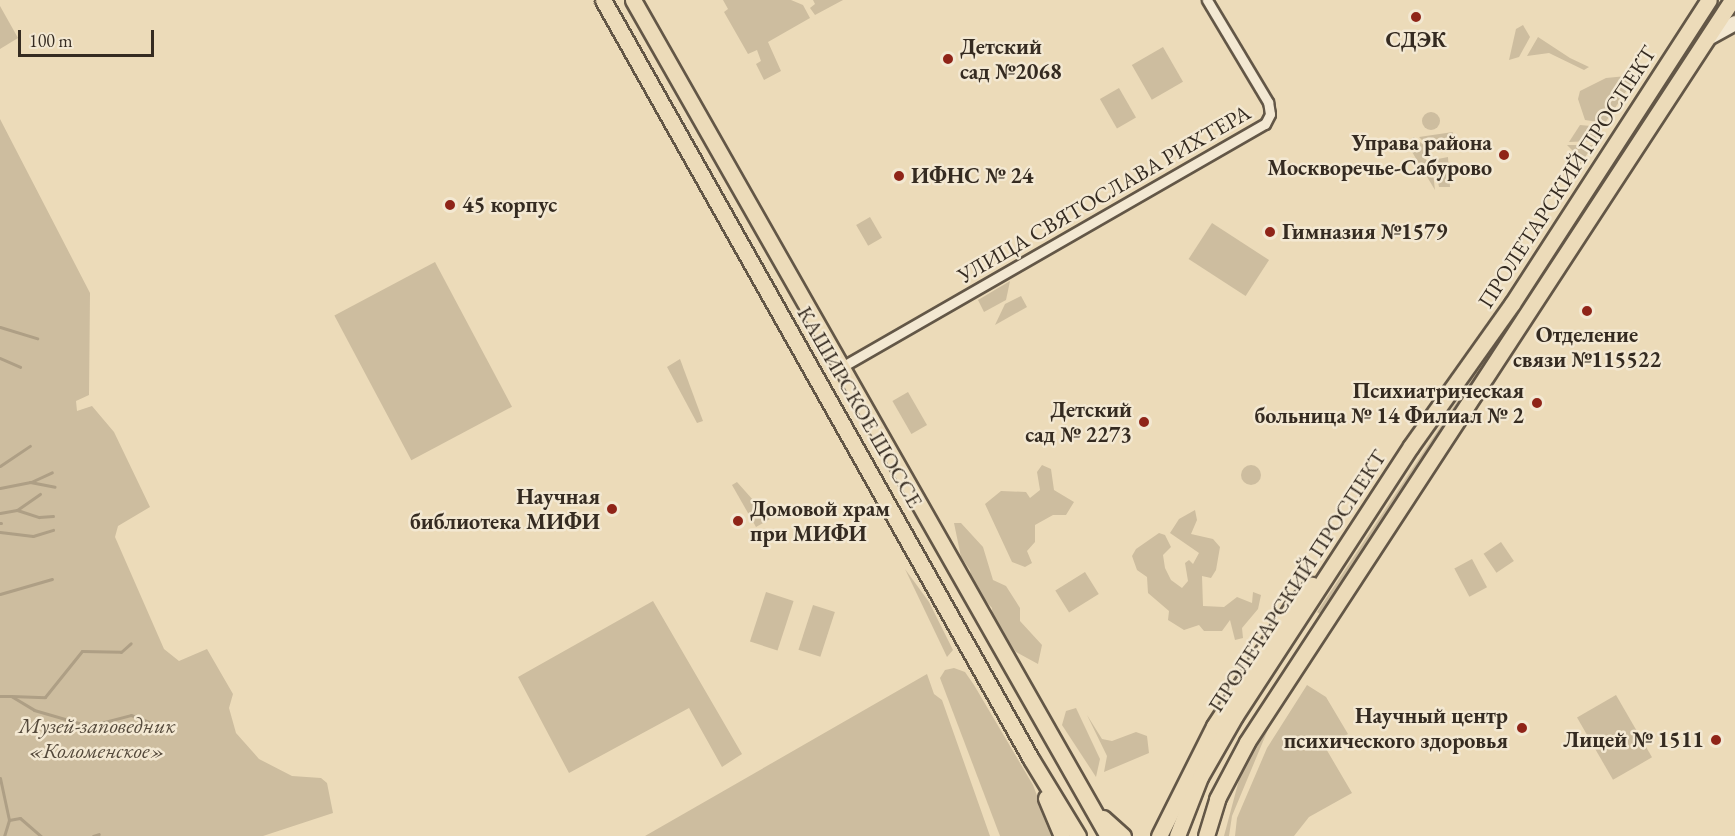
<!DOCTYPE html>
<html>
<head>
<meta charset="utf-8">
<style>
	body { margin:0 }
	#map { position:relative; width:1735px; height:836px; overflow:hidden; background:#ecdbb9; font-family:"EB Garamond",serif }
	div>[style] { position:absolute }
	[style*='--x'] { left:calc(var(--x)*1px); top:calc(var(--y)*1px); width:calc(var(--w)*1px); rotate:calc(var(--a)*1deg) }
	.green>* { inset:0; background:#cdbd9f; transform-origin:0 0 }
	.round { border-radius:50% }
	.stream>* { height:3px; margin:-1.5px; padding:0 1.5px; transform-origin:1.5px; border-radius:1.5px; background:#ae9f85 }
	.roads { filter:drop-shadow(2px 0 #635747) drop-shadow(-2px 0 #635747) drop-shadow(0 2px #635747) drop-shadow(0 -2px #635747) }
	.minor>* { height:9px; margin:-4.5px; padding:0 4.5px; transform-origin:4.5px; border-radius:4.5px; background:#f3e8d2 }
	.secondary>* { height:14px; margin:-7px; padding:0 7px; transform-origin:7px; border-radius:7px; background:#f3e8d2 }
	.primary>* { height:15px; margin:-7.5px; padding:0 7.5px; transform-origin:7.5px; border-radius:7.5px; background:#ecdbb9 }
	.dots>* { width:16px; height:16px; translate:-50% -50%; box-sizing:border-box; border:3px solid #f3e8d2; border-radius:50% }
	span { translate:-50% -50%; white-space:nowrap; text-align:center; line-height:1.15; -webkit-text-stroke:5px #f3e8d2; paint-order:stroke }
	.poi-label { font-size:22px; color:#352b21; font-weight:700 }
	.left { translate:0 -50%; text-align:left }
	.right { translate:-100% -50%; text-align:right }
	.street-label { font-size:22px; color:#352b21 }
	.park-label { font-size:22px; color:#53483a; font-style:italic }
	.scale { position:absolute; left:18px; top:30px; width:136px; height:27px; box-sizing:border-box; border:3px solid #352b21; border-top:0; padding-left:8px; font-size:18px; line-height:21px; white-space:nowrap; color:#352b21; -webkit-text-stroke:4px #f3e8d2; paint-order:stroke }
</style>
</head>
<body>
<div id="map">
	<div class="green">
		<i style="clip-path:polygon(723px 0,791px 0,803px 5px,810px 18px,768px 42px,781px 71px,764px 80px,756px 64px,761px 61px,757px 50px,748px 54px,724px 12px,728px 9px)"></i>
		<i style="clip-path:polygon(813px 0,843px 0,815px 15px,810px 8px,815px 4px)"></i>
		<i style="clip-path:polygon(0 6px,18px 38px,0 49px)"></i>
		<i style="clip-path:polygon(1523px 25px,1530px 37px,1519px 57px,1509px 60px,1516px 29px)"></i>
		<i style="clip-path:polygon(1702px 33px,1705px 34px,1320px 614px,1317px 612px)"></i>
		<i style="clip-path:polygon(1538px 37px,1570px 58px,1589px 67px,1584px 70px,1549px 53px,1527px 56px)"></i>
		<i style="left:1163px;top:47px;width:40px;height:36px;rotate:60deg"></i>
		<i style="clip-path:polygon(1637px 75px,1605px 123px,1585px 120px,1578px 99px,1580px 91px,1606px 78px)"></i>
		<i style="left:1119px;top:88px;width:34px;height:22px;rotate:60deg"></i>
		<i class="round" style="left:1422px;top:112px;width:18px;height:18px"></i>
		<i style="clip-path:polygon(0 119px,90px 293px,89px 395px,76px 401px,77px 411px,92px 406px,114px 432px,150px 507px,118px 526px,115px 537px,164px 649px,179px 661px,207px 649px,233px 694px,229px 708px,236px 733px,259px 759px,292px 776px,321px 778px,327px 783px,333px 813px,263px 836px,0 836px)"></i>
		<i style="clip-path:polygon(1580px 125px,1602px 127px,1594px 141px,1569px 142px)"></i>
		<i style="clip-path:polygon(1453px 132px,1448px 147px,1430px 150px,1433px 160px,1448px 157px,1450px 187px,1439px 187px,1434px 163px,1426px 157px,1429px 147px,1419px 137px)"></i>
		<i style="clip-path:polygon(1414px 137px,1426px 147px,1424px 158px,1432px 165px,1435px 190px,1406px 142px)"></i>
		<i style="clip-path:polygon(1567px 145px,1593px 145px,1580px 165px,1580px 158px)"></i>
		<i style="left:870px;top:217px;width:24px;height:16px;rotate:60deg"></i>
		<i style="left:1212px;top:223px;width:68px;height:43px;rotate:33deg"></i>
		<i style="left:435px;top:262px;width:164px;height:114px;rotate:62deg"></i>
		<i style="clip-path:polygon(1010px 281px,1006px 300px,984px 312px,978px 300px)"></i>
		<i style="clip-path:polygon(1021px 296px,1027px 307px,995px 325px,1005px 304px)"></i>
		<i style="clip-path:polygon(680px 359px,703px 421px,697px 423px,667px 367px)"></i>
		<i style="left:908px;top:392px;width:38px;height:18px;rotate:60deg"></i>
		<i class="round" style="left:1241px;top:465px;width:20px;height:20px"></i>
		<i style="clip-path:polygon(1042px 465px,1051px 469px,1054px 490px,1074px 502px,1066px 515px,1053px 515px,1035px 525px,1035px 542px,1027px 551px,1032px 563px,1025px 567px,1012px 562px,985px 504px,1001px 491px,1026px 492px,1030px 498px,1040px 490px,1037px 472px)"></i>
		<i style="clip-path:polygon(737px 482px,770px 519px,756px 527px,732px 485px)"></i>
		<i style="clip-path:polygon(1195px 510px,1197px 520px,1191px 534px,1213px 539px,1220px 547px,1216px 570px,1211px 578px,1202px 576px,1203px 606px,1224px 607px,1237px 597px,1252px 603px,1253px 592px,1261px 595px,1258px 609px,1242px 628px,1243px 638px,1235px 640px,1230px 620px,1222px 631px,1204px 631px,1199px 625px,1184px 630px,1168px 620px,1169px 611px,1148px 593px,1147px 577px,1137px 570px,1132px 556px,1136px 549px,1159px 533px,1165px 535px,1171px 547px,1163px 555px,1165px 568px,1171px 580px,1182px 588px,1188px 581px,1185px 563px,1189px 560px,1193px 564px,1199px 553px,1170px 533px,1179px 519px)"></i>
		<i style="clip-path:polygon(954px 523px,961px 523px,983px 547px,993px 580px,1006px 586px,1020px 608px,1020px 621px,1042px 645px,1038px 664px,1016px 652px,993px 620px,992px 608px,973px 587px,970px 570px,961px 557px)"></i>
		<i style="left:1501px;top:542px;width:23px;height:21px;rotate:56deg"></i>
		<i style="left:1472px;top:559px;width:32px;height:20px;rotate:62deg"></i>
		<i style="clip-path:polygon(905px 569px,929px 602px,953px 650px,947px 657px)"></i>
		<i style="left:1085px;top:572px;width:26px;height:35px;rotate:58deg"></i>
		<i style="left:766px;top:592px;width:29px;height:52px;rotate:18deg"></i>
		<i style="clip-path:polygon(653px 601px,742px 754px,722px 767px,689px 708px,569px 773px,518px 677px)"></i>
		<i style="left:813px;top:605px;width:23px;height:47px;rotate:18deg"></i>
		<i style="clip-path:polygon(954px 668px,965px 672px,974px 685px,1033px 785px,1052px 836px,1000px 836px,940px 678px,945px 670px)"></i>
		<i style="clip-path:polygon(927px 674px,934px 694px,942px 700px,990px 836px,645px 836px)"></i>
		<i style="clip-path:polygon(1300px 679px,1269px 727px,1232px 816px,1229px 836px,1224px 836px,1240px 776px,1266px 727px)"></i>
		<i style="clip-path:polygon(1307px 685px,1326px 697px,1348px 734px,1325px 747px,1352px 793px,1309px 817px,1294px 836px,1235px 836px,1237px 818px,1267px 748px)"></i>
		<i style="left:1616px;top:695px;width:72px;height:45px;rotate:60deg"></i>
		<i style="clip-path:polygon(1076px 708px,1100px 759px,1096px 777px,1062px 725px,1066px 711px)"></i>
		<i style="clip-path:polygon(1087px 715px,1102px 739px,1112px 741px,1136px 732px,1147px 736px,1149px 753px,1104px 772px,1107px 756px)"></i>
	</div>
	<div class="stream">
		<i style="--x:0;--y:327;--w:39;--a:17"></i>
		<i style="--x:0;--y:358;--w:22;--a:24"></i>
		<i style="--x:0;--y:466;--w:36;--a:-34"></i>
		<i style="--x:31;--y:482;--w:23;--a:-25"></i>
		<i style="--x:0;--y:488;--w:31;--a:-11"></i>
		<i style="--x:30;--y:482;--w:25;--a:11"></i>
		<i style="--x:17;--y:510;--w:28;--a:-35"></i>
		<i style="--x:0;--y:513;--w:17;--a:-10"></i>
		<i style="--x:17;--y:510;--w:23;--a:18"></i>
		<i style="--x:39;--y:517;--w:14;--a:-4"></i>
		<i style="--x:0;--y:523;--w:1;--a:0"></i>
		<i style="--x:0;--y:532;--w:33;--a:7"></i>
		<i style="--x:33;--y:536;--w:21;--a:-17"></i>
		<i style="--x:0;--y:594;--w:54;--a:-16.1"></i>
		<i style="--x:0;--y:696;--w:11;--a:0"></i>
		<i style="--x:11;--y:696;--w:27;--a:31"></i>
		<i style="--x:34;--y:710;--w:57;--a:16.2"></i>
		<i style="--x:89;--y:726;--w:43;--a:-14.7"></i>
		<i style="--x:131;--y:715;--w:26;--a:21"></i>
		<i style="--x:11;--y:696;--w:34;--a:2"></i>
		<i style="--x:45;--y:697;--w:59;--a:-51.2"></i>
		<i style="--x:82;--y:651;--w:39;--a:1"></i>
		<i style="--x:121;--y:652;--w:13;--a:-42"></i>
		<i style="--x:0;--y:778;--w:43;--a:77.9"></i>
		<i style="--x:9;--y:820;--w:17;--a:107"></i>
		<i style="--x:9;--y:820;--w:11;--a:-10"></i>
		<i style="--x:20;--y:818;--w:28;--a:41"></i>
		<i style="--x:93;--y:836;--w:6;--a:-18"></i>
	</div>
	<div class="roads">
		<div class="minor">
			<i style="--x:840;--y:368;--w:490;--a:-29.9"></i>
			<i style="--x:1265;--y:124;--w:11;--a:-63"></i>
			<i style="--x:1270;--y:114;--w:12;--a:-99"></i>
			<i style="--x:1268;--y:102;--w:119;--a:-120.9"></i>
		</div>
		<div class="secondary">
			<i style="--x:1710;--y:37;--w:29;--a:-29"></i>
		</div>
		<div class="primary">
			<i style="--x:603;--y:0;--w:871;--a:60.58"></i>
			<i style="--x:1031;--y:759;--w:90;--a:58.6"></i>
			<i style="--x:633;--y:0;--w:962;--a:60.4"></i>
			<i style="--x:1046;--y:798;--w:41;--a:67.2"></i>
			<i style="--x:1103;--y:818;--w:27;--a:42"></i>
			<i style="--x:1159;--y:836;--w:123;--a:-63.4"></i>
			<i style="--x:1214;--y:726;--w:142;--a:-56.8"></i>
			<i style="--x:1292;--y:607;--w:30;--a:-48"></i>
			<i style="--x:1177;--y:836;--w:63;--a:-68.7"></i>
			<i style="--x:1200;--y:777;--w:70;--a:-60.2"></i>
			<i style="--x:1235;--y:716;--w:322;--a:-56.9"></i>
			<i style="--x:1411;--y:446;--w:174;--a:-54.6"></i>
			<i style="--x:1512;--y:304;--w:362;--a:-57.1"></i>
			<i style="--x:1206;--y:836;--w:39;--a:-73"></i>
			<i style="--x:1217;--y:799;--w:64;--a:-62.2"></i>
			<i style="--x:1247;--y:742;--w:886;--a:-56.83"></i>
		</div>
	</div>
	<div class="dots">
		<i style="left:1416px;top:17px;background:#8f2418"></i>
		<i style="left:948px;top:59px;background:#8f2418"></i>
		<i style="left:1504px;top:155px;background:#8f2418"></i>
		<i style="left:899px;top:176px;background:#8f2418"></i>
		<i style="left:450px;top:205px;background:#8f2418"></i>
		<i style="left:1270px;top:232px;background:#8f2418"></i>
		<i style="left:1587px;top:311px;background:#8f2418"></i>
		<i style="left:1537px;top:403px;background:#8f2418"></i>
		<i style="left:1144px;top:422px;background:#8f2418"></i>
		<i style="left:612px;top:509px;background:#8f2418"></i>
		<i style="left:738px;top:521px;background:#8f2418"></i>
		<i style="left:1522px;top:728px;background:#8f2418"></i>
		<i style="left:1716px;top:740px;background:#8f2418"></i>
	</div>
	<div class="poi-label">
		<span style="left:1416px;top:40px">СДЭК</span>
		<span class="left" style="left:960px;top:59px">Детский<br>сад №2068</span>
		<span class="right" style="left:1492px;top:155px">Управа района<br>Москворечье-Сабурово</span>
		<span class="left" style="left:911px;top:176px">ИФНС № 24</span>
		<span class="left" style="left:462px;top:205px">45 корпус</span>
		<span class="left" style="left:1282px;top:232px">Гимназия №1579</span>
		<span style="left:1587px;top:347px">Отделение<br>связи №115522</span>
		<span class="right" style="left:1524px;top:403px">Психиатрическая<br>больница № 14 Филиал № 2</span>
		<span class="right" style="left:1132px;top:422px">Детский<br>сад № 2273</span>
		<span class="right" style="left:600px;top:509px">Научная<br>библиотека МИФИ</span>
		<span class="left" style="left:750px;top:521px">Домовой храм<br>при МИФИ</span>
		<span class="right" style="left:1508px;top:728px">Научный центр<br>психического здоровья</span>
		<span class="right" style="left:1704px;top:740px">Лицей № 1511</span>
	</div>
	<div class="street-label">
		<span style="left:1567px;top:177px;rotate:-57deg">ПРОЛЕТАРСКИЙ ПРОСПЕКТ</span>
		<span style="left:1104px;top:194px;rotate:-30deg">УЛИЦА СВЯТОСЛАВА РИХТЕРА</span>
		<span style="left:860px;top:407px;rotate:60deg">КАШИРСКОЕ ШОССЕ</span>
		<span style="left:1297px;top:581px;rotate:-57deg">ПРОЛЕТАРСКИЙ ПРОСПЕКТ</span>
	</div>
	<div class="park-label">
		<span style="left:97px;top:738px">Музей-заповедник<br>«Коломенское»</span>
	</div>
	<div class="scale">100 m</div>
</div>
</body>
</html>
